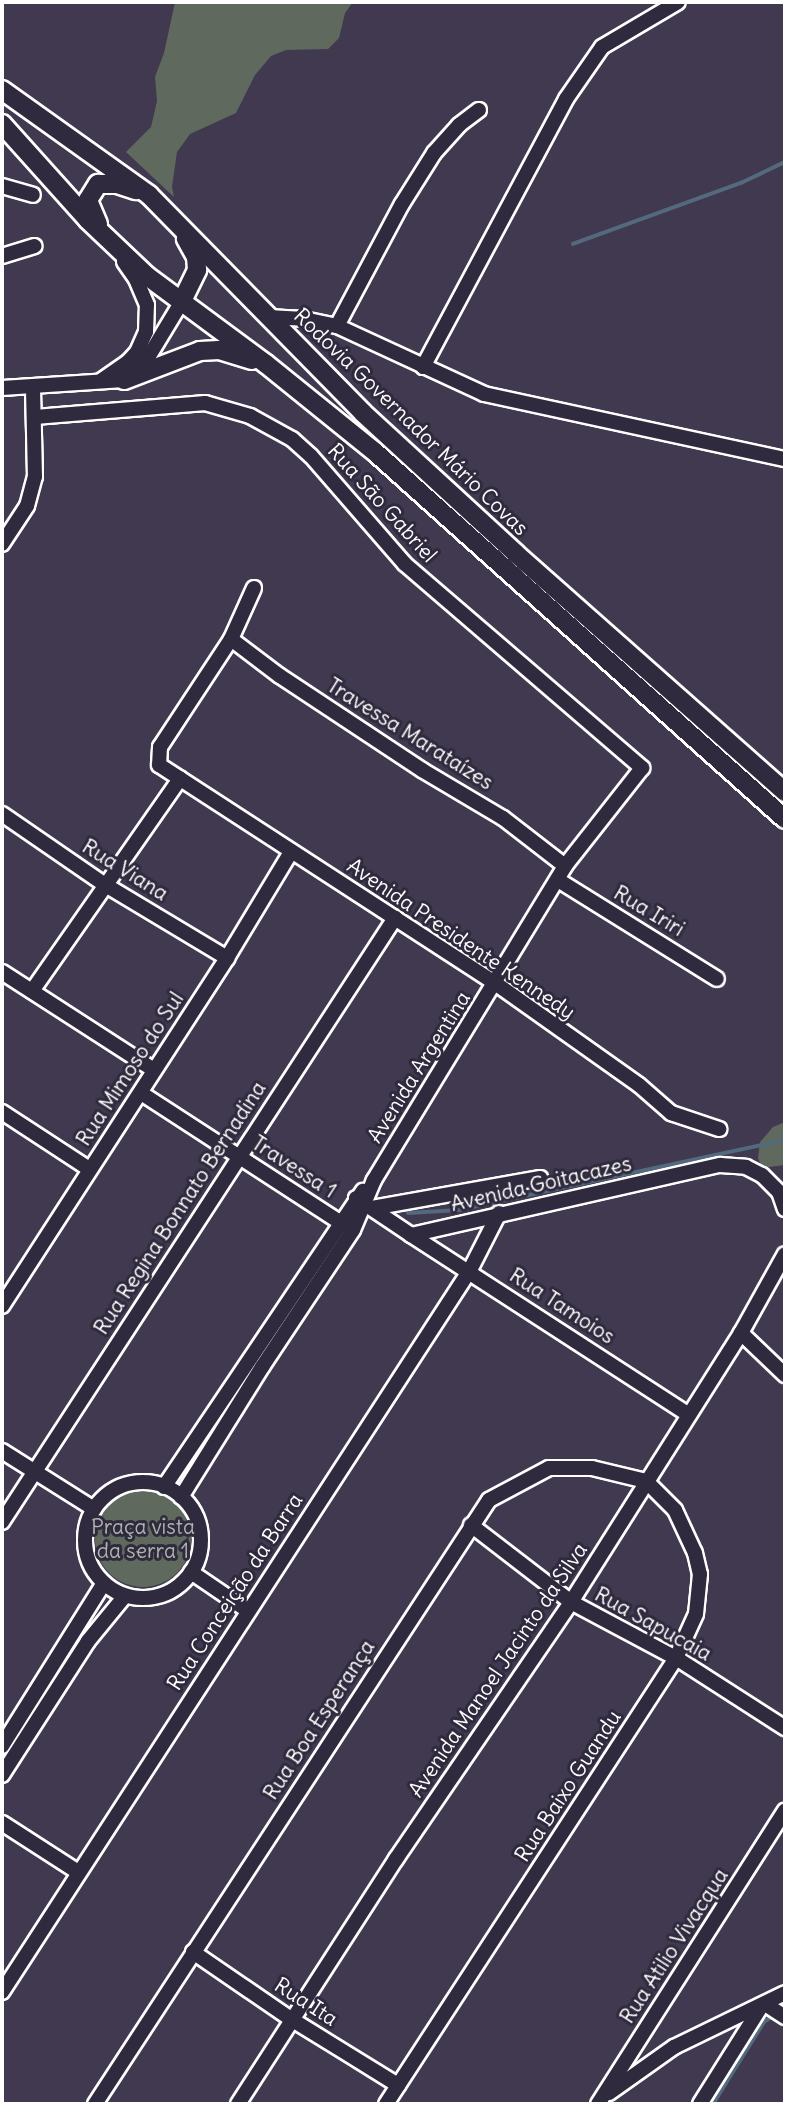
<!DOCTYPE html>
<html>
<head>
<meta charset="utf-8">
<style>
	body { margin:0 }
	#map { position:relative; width:787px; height:2106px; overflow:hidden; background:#40394f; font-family:Delius,sans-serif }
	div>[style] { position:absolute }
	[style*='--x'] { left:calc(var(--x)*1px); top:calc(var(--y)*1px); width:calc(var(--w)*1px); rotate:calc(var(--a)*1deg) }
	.green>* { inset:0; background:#5f695e }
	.round { border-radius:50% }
	.stream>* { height:3.5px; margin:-1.75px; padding:0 1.75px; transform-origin:1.75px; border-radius:1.75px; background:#53697e }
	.roads { filter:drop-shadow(2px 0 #fff) drop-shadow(-2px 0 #fff) drop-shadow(0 2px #fff) drop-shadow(0 -2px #fff) }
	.minor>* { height:14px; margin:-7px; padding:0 7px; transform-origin:7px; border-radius:7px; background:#2f2a3d }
	.minor>.ring { margin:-7px; padding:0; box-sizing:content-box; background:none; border:14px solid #2f2a3d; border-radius:50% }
	.major>* { height:18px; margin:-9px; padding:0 9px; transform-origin:9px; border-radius:9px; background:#2f2a3d }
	span { translate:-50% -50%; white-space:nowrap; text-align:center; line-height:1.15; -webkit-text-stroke:6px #2f2a3d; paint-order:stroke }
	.street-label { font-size:21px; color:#fff }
	.park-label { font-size:21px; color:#afb4ae }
	.frame { position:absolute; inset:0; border:4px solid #fff; pointer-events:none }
</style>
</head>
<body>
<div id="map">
	<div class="green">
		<i style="clip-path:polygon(175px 2px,353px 2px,345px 13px,339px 38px,328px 49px,286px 50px,271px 56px,255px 75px,236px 113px,190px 134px,177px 152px,172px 187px,174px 197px,126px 152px,151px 127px,157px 101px,155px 77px,164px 53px)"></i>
		<i style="clip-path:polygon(785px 1122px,785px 1165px,762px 1168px,758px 1158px,760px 1142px,773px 1127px)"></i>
		<i class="round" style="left:95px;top:1491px;width:96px;height:96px"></i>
	</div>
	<div class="stream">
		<i style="--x:573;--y:244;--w:179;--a:-20"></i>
		<i style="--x:741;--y:183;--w:49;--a:-25.5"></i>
		<i style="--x:408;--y:1213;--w:51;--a:-3.4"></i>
		<i style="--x:459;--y:1210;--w:333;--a:-12.1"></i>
		<i style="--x:713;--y:2104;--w:97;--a:-58.1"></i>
		<i style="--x:764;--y:2022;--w:11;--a:-34"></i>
	</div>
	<div class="roads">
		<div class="minor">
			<i style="--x:2;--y:186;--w:32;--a:16"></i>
			<i style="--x:2;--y:256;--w:34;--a:-17"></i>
			<i style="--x:268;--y:317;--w:36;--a:3"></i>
			<i style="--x:304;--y:319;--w:34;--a:12"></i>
			<i style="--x:337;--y:326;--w:162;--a:24.8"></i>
			<i style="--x:484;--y:394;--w:308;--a:12.2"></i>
			<i style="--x:337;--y:326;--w:138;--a:-62"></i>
			<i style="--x:402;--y:204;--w:60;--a:-57.9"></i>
			<i style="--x:434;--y:153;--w:38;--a:-48"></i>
			<i style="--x:459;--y:125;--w:25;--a:-37"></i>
			<i style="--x:423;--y:367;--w:304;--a:-61.9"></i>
			<i style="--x:566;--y:99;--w:63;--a:-55.3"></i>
			<i style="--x:602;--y:47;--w:88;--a:-30.6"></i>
			<i style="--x:102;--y:380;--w:32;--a:-35"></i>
			<i style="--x:128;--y:362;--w:13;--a:-48"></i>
			<i style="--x:137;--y:352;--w:22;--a:-66"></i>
			<i style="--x:146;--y:332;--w:27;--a:-88"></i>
			<i style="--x:147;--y:305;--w:28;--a:-113"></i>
			<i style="--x:136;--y:279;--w:21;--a:-125"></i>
			<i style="--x:2;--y:388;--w:122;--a:-3.8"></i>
			<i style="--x:124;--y:380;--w:35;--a:-44"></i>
			<i style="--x:149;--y:356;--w:62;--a:-58.9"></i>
			<i style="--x:35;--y:417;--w:171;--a:-4.7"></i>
			<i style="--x:205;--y:403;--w:47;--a:16.1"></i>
			<i style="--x:250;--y:416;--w:48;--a:28.7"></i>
			<i style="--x:292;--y:439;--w:25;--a:42"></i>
			<i style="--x:311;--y:456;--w:143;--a:49"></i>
			<i style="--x:405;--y:564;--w:313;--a:40.7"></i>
			<i style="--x:642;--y:768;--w:125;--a:128.2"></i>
			<i style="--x:565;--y:866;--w:368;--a:121.3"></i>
			<i style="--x:374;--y:1180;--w:54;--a:112.8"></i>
			<i style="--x:353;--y:1230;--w:164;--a:123.6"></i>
			<i style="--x:262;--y:1367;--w:153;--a:121.9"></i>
			<i style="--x:2;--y:544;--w:45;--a:-56.7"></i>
			<i style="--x:27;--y:506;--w:30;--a:-75"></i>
			<i style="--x:35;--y:477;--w:90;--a:-91.3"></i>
			<i style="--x:254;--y:588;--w:56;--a:114.3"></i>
			<i style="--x:231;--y:639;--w:129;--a:123.3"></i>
			<i style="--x:160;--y:747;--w:18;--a:93"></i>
			<i style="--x:159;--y:765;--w:401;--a:33"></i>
			<i style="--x:495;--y:983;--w:176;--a:35.3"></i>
			<i style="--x:639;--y:1085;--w:43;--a:41.2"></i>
			<i style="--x:671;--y:1113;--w:51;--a:18.4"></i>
			<i style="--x:231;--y:639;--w:61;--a:37.1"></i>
			<i style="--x:280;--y:676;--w:170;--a:33.5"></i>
			<i style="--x:422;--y:770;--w:94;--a:30.7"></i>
			<i style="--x:503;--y:818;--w:78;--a:37.7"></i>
			<i style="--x:2;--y:814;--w:124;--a:34.5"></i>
			<i style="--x:104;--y:884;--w:144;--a:31"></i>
			<i style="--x:558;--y:880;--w:187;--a:31.9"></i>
			<i style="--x:2;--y:972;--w:181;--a:32.8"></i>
			<i style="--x:32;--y:991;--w:259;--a:-55.1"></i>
			<i style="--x:141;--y:1093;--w:244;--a:33"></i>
			<i style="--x:2;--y:1112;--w:104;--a:33.2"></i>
			<i style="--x:356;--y:1198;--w:66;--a:33.9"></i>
			<i style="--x:411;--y:1235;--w:317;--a:-12.8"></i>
			<i style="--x:720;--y:1165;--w:26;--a:4"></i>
			<i style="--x:746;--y:1167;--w:18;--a:27"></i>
			<i style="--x:762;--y:1175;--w:24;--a:45"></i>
			<i style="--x:779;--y:1192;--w:18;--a:71"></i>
			<i style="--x:372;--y:1208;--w:171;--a:-10.1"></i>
			<i style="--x:411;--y:1235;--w:330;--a:32.9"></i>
			<i style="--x:2;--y:1306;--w:414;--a:-57.1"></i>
			<i style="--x:227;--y:958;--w:124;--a:-58.9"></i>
			<i style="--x:741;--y:1333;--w:61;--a:43.7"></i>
			<i style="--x:2;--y:1451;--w:109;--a:32.2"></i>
			<i class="ring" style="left:85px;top:1482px;width:102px;height:102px"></i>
			<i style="--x:164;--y:1487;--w:357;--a:-56.1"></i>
			<i style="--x:2;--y:1522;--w:721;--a:-56.95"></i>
			<i style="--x:471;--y:1525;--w:126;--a:37.6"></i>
			<i style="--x:571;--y:1602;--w:119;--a:28.1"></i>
			<i style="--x:676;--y:1658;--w:130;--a:32.7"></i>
			<i style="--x:191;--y:1572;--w:68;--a:34.2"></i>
			<i style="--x:2;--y:1746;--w:192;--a:-58"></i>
			<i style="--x:2;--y:1775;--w:159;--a:-57.3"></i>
			<i style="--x:88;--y:1641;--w:58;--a:-50.6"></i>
			<i style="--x:2;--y:1823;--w:90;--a:32.8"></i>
			<i style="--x:193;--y:1952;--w:119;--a:34.4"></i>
			<i style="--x:291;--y:2019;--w:126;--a:31.7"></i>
			<i style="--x:2;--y:1992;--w:860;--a:-57.05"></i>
			<i style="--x:470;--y:1270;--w:64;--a:-63"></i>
			<i style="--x:765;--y:2004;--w:24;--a:33"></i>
			<i style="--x:609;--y:2093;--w:80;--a:-35.3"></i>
			<i style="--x:674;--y:2047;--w:123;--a:-25.9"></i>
			<i style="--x:95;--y:2104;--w:721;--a:-56.88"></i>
			<i style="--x:489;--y:1500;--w:68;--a:-28.1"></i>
			<i style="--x:549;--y:1468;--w:43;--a:0"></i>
			<i style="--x:592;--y:1468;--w:56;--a:13.5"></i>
			<i style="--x:646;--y:1481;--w:41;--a:45"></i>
			<i style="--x:675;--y:1510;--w:47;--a:65.1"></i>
			<i style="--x:695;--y:1553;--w:22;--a:77"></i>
			<i style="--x:700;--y:1574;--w:40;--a:95.7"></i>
			<i style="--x:696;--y:1614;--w:48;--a:114.4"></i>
			<i style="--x:676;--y:1658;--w:532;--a:123.03"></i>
			<i style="--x:238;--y:2104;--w:292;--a:-57.2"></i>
			<i style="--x:396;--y:1859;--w:311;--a:-55.7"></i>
			<i style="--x:571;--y:1602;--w:318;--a:-57.7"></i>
			<i style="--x:741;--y:1333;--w:90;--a:-60.9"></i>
			<i style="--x:598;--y:2104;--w:348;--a:-57.5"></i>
			<i style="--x:700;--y:2104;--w:117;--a:-57.9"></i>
		</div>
		<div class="major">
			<i style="--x:2;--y:90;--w:181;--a:35.5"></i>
			<i style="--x:149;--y:195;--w:305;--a:45.5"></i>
			<i style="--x:363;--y:413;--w:207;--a:42.6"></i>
			<i style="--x:515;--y:553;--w:361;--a:41.5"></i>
			<i style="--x:2;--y:124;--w:129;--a:48.1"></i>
			<i style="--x:88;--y:220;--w:81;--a:43.5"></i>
			<i style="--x:147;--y:276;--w:148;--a:36.5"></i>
			<i style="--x:266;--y:364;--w:140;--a:38.9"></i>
			<i style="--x:375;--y:452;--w:550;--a:41.83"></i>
			<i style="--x:98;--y:224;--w:26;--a:-113"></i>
			<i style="--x:88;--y:200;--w:19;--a:-58"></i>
			<i style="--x:98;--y:184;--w:19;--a:0"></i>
			<i style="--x:117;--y:184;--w:20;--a:18"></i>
			<i style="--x:181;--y:303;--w:37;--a:-64"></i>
			<i style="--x:197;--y:270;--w:13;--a:-94"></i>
			<i style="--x:196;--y:257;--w:21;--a:-119"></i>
			<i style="--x:124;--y:380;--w:81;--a:-20.9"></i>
			<i style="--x:200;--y:351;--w:19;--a:-3"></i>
			<i style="--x:219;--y:350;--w:34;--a:17"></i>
		</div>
	</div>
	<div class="street-label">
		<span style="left:411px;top:422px;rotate:44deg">Rodovia Governador Mário Covas</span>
		<span style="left:382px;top:503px;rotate:48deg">Rua São Gabriel</span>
		<span style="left:410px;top:734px;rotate:32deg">Travessa Marataízes</span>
		<span style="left:125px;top:870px;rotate:32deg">Rua Viana</span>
		<span style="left:649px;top:911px;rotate:31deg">Rua Iriri</span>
		<span style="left:461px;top:939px;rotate:34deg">Avenida Presidente Kennedy</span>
		<span style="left:419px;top:1067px;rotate:-58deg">Avenida Argentina</span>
		<span style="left:130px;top:1069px;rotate:-57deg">Rua Mimoso do Sul</span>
		<span style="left:294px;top:1167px;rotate:33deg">Travessa 1</span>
		<span style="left:541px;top:1184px;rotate:-13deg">Avenida Goitacazes</span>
		<span style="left:180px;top:1208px;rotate:-57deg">Rua Regina Bonnato Bernadina</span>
		<span style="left:562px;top:1306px;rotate:33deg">Rua Tamoios</span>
		<span style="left:235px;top:1592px;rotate:-57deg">Rua Conceição da Barra</span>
		<span style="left:653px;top:1624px;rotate:29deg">Rua Sapucaia</span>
		<span style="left:498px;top:1670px;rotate:-56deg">Avenida Manoel Jacinto da Silva</span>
		<span style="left:319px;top:1720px;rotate:-57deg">Rua Boa Esperança</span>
		<span style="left:568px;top:1786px;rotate:-57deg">Rua Baixo Guandu</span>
		<span style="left:674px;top:1946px;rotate:-57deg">Rua Atilio Vivacqua</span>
		<span style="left:306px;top:2002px;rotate:33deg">Rua Ita</span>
	</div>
	<div class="park-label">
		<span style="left:143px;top:1539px">Praça vista<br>da serra 1</span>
	</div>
	<div class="frame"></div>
</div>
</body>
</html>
